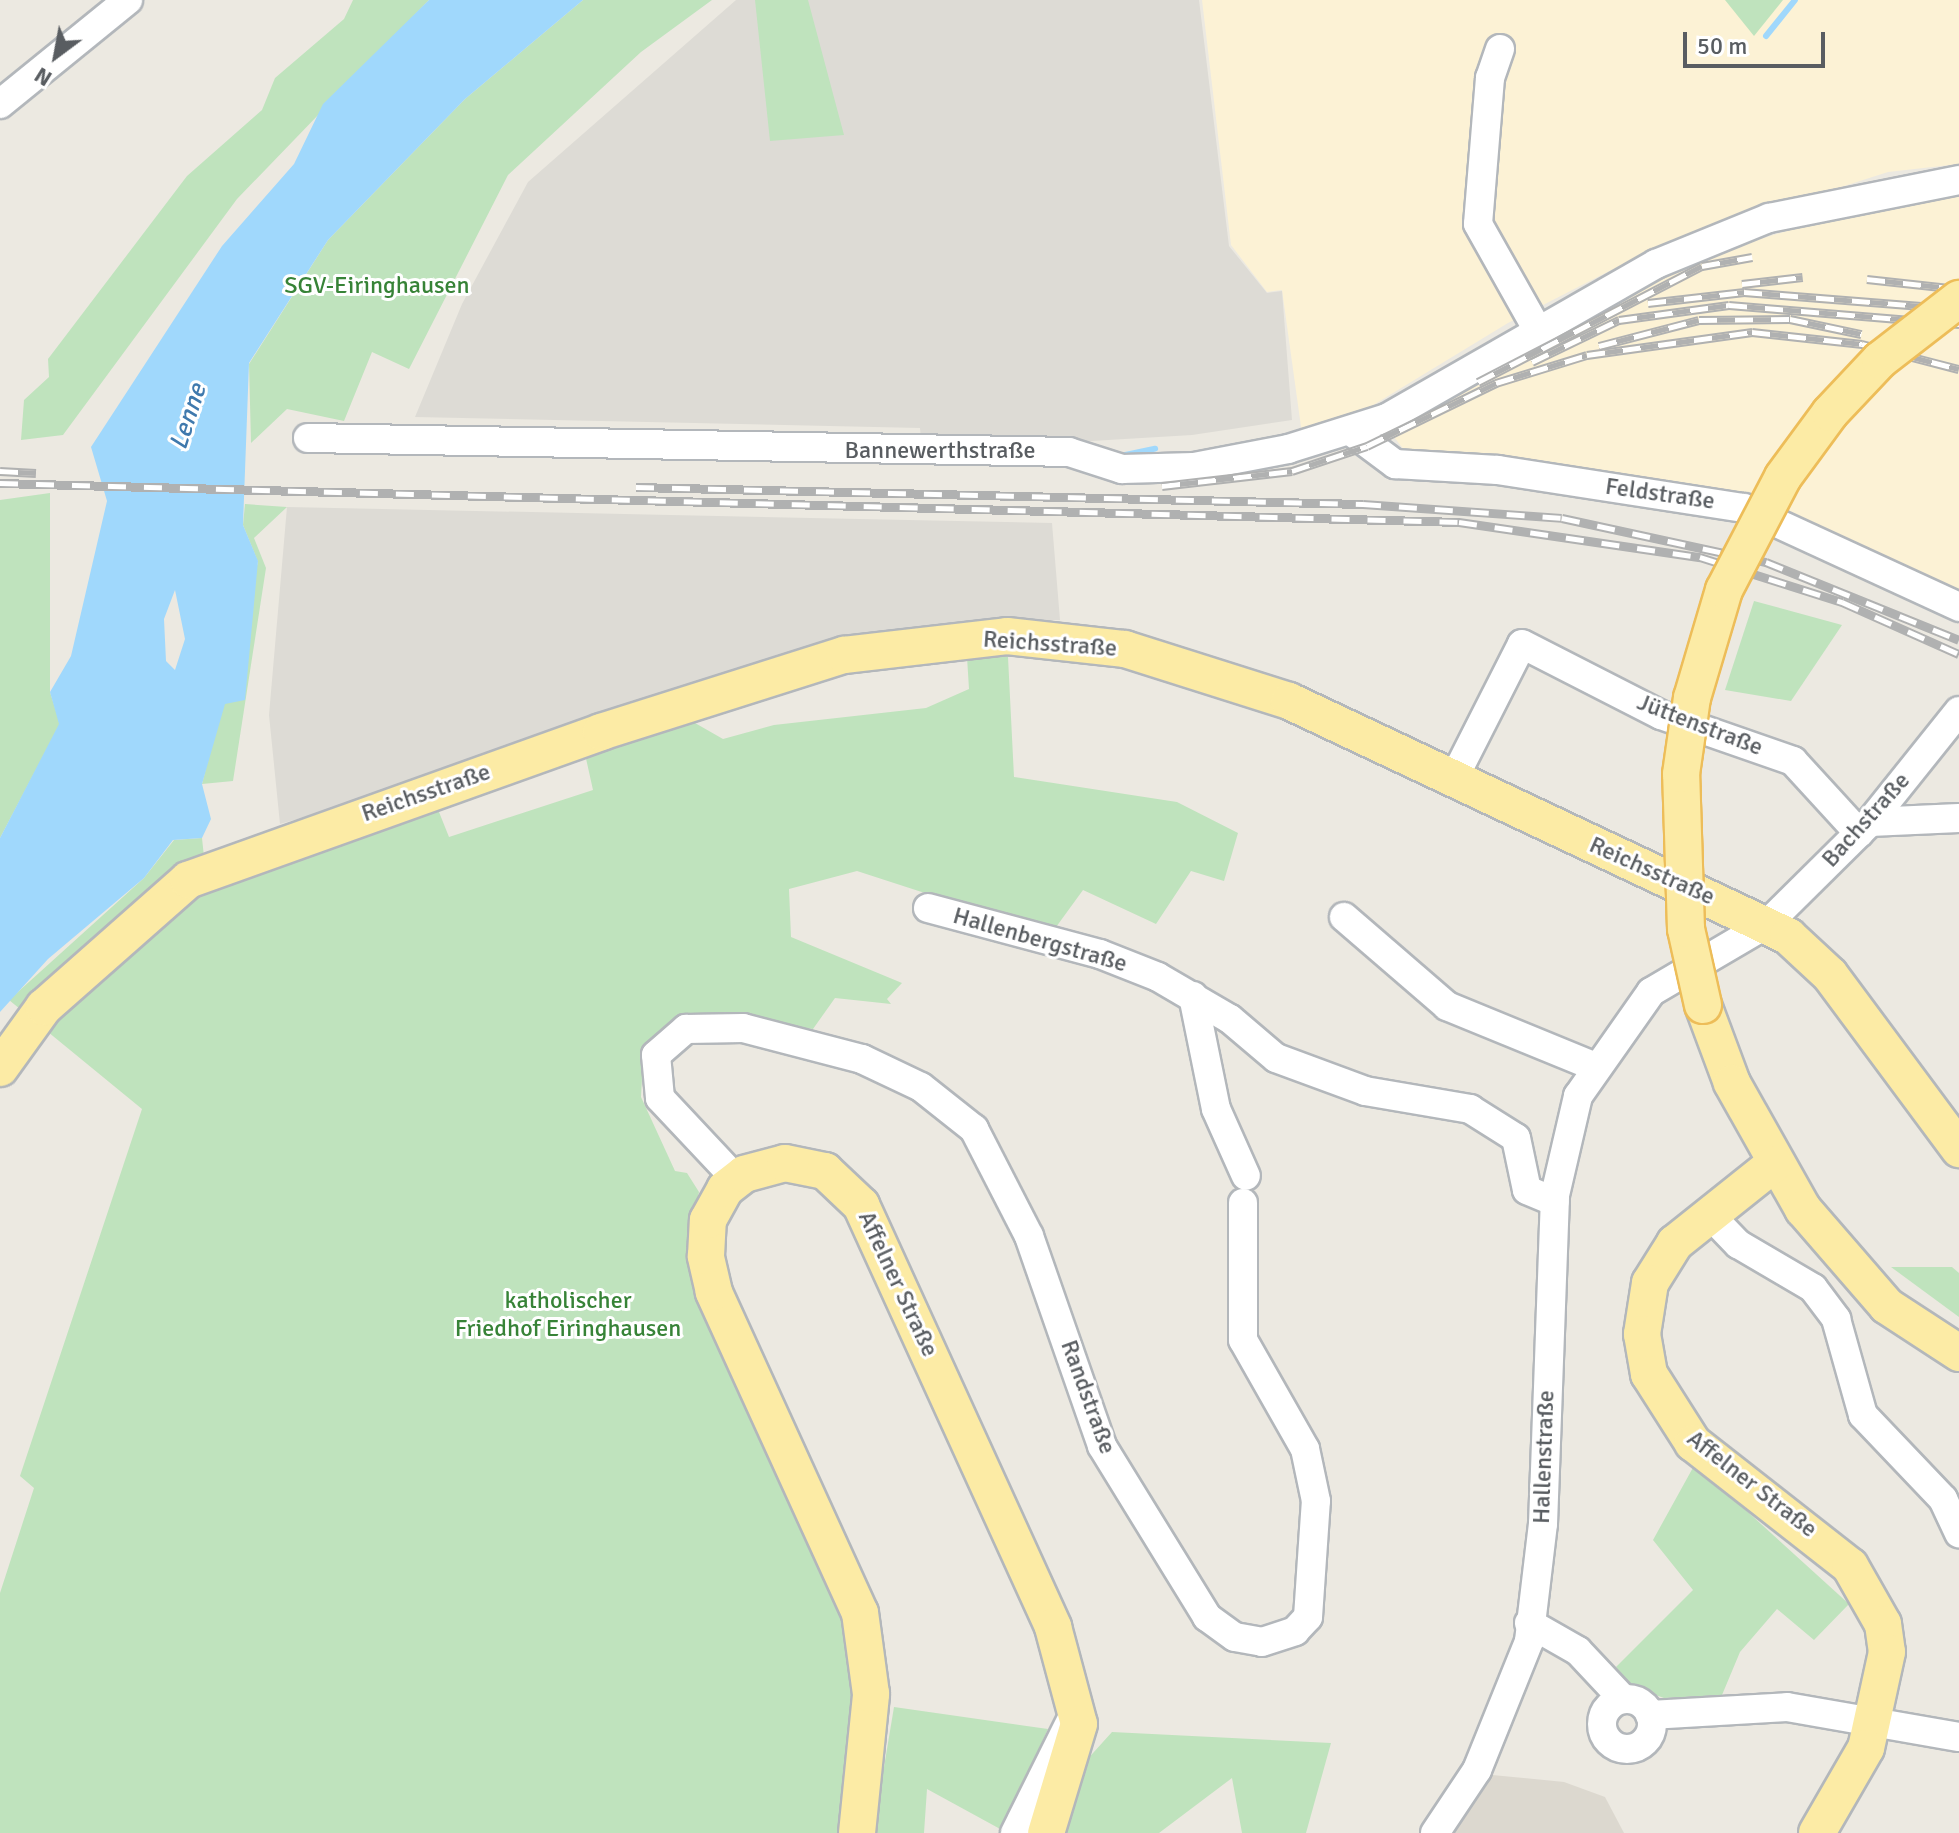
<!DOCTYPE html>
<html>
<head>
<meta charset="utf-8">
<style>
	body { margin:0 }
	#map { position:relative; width:1959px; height:1833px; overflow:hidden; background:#ece9e1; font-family:Signika,sans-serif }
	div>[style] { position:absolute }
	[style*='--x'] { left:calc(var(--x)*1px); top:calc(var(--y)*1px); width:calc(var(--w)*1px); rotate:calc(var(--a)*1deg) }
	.commercial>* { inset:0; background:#fcf2d5 }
	.industrial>* { inset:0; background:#dddbd5 }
	.education>* { inset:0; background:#dcd8cf }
	.green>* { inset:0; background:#bfe3bd }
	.water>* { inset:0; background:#a0d8fc }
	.stream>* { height:6px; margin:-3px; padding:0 3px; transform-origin:3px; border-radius:3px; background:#a0d8fc }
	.roads { filter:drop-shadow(2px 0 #b3b7bb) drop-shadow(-2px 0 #b3b7bb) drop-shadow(0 2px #b3b7bb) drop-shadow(0 -2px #b3b7bb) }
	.minor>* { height:28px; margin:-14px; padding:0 14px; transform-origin:14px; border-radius:14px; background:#fff }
	.minor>.ring { margin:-14px; padding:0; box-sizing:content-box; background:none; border:28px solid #fff; border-radius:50% }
	.major>* { height:36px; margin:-18px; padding:0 18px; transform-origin:18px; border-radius:18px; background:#fceba5 }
	.rail>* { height:9px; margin-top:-4.5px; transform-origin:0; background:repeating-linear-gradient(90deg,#fff 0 18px,#b0b1b1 0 36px); box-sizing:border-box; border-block:2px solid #b0b1b1 }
	.bridges { filter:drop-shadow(2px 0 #edbd59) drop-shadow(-2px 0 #edbd59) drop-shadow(0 2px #edbd59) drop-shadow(0 -2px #edbd59) }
	.major-bridge>* { height:36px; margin:-18px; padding:0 18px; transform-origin:18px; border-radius:18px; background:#fceba5 }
	span { translate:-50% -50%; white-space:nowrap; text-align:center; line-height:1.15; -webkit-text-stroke:6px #fff; paint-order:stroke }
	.park-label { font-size:24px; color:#378337 }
	.street-label { font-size:24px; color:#595d61 }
	.water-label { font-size:26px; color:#3f79ad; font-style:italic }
	.north { position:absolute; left:16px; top:16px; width:80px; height:80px; -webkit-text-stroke:6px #fff; paint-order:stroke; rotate:212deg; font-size:22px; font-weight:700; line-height:32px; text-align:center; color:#595d61 }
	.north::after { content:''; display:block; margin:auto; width:28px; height:36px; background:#595d61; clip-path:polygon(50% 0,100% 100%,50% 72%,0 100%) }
	.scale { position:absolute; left:1683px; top:32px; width:142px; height:36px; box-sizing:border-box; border:4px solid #595d61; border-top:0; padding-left:10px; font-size:24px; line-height:28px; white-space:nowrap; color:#595d61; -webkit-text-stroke:6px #fff; paint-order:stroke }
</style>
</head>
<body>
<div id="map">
	<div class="commercial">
		<i style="clip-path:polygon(1202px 0,1959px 0,1959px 164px,1888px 172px,1660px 245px,1508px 323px,1370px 407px,1302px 434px,1282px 290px,1267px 292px,1231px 245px)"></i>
		<i style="clip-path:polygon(1959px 193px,1959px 597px,1737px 497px,1405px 451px,1386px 427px,1585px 309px,1708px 255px,1846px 213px)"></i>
	</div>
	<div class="industrial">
		<i style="clip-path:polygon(736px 0,1199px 0,1229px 246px,1267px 293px,1282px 291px,1292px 420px,1192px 435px,922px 451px,920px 428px,415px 417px,462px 304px,528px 182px)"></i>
		<i style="clip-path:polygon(287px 507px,1052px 523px,1060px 620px,991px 620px,280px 824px,269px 715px)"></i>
	</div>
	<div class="education">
		<i style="clip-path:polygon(1482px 1774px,1564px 1782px,1605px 1797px,1624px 1833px,1440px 1833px)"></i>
	</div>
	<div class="green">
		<i style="clip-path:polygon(353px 0,429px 0,237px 199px,63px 435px,21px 440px,24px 400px,49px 377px,48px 359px,187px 176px,262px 110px,275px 78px,344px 19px)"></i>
		<i style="clip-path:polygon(583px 0,712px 0,641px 52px,508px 175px,409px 369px,372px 352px,344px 421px,287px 409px,251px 443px,249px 364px,328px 240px,465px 99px)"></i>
		<i style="clip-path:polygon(755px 0,808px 0,844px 135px,770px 141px)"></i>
		<i style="clip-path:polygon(1725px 0,1783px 0,1754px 36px)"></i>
		<i style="clip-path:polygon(50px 493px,50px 692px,60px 724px,0 838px,0 500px)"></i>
		<i style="clip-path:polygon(245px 504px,287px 507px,254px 538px,266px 568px,233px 781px,202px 784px,258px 562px,243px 525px)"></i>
		<i style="clip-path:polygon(1754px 601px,1842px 625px,1791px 701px,1725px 690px)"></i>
		<i style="clip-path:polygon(967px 657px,1008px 657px,1014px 777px,1177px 802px,1238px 833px,1224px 881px,1191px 871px,1156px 924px,1083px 890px,1051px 934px,857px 871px,789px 889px,791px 937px,902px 983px,887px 999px,891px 1004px,835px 998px,813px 1029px,703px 1014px,643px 1060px,641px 1097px,675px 1171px,687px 1173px,699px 1192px,687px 1245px,697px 1295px,754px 1423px,765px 1423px,858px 1638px,849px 1833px,0 1833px,0 1593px,34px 1488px,20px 1476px,142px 1109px,9px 1000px,144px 878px,174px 840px,202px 838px,207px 885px,437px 807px,449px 837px,593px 790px,585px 754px,688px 719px,723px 739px,774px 725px,926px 708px,969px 689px)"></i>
		<i style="clip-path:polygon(1891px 1267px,1952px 1267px,1959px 1273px,1959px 1317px)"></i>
		<i style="clip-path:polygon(1695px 1464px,1849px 1604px,1814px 1640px,1777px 1609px,1740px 1652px,1722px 1695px,1664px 1698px,1630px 1686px,1616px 1667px,1693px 1590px,1653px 1540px)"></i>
		<i style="clip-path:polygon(894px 1707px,1048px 1729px,1002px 1830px,927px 1789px,924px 1833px,873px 1833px)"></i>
		<i style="clip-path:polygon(1112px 1732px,1331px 1743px,1306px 1833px,1242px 1833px,1232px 1778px,1159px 1833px,1062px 1833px,1084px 1763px)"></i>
	</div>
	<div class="water">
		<i style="clip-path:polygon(evenodd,429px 0,583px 0,465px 99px,328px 240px,249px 363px,243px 525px,258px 561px,245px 700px,225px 704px,202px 784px,211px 819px,202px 838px,173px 840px,144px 878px,48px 959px,0 1012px,0 838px,59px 724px,50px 692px,71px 656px,107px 501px,91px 447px,222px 246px,294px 164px,323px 104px,429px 0,175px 590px,185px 639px,175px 670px,166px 661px,164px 619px,175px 590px)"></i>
	</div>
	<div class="stream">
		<i style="--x:1766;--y:36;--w:46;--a:-51.1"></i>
		<i style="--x:1116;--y:457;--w:40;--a:-12"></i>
	</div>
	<div class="roads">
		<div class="minor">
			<i style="--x:1500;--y:49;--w:31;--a:109"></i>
			<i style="--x:1490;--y:78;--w:146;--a:94.7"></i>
			<i style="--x:1478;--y:224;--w:118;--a:60.6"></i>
			<i style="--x:0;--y:104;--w:165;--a:-39.1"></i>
			<i style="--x:1352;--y:432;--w:54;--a:36.7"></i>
			<i style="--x:1395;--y:464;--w:103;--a:3.3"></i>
			<i style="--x:1498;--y:470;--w:249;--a:8.8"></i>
			<i style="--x:1744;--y:508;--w:237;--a:24.7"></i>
			<i style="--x:308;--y:438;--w:761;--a:1.05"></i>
			<i style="--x:1069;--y:452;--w:56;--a:17.8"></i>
			<i style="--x:1122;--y:469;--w:72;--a:-1.6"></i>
			<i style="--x:1194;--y:467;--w:96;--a:-10.8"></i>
			<i style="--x:1288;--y:449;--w:104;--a:-17.4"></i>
			<i style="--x:1387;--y:418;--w:310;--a:-29.8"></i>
			<i style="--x:1656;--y:264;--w:122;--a:-22.2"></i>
			<i style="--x:1769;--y:218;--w:194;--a:-11.3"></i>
			<i style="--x:1454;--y:778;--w:150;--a:-63.1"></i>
			<i style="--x:1522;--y:644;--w:156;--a:27.1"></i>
			<i style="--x:1661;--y:715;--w:140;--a:19.2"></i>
			<i style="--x:1793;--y:761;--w:98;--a:47.5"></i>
			<i style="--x:1870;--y:822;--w:89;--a:-2.6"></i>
			<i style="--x:928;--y:908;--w:178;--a:15"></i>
			<i style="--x:1100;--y:954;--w:62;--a:21.6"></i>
			<i style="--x:1158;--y:977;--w:83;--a:30.3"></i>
			<i style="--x:1230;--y:1019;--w:60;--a:40.3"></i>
			<i style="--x:1276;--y:1058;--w:95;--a:20.3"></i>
			<i style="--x:1365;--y:1091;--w:107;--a:9.7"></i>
			<i style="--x:1470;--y:1109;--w:54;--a:32.2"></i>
			<i style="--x:1516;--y:1138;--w:53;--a:78.1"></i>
			<i style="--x:1527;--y:1190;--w:30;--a:23"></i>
			<i style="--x:1344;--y:917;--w:136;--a:40.8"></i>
			<i style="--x:1447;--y:1006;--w:161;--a:22.3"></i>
			<i style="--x:1193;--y:996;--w:115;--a:78.5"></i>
			<i style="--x:1216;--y:1109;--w:73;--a:65.9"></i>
			<i style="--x:736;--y:1179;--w:111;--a:-133.2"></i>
			<i style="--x:660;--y:1098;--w:43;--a:-95.3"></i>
			<i style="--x:656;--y:1055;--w:40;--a:-41"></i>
			<i style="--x:686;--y:1029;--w:57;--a:-1"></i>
			<i style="--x:743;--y:1028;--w:123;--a:14.6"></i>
			<i style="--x:862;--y:1059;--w:65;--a:25.4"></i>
			<i style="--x:921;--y:1087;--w:68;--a:38.4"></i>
			<i style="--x:974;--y:1129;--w:120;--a:62.8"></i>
			<i style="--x:1029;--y:1236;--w:222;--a:70.8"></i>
			<i style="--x:1102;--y:1446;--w:201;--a:58.4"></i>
			<i style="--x:1207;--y:1617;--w:34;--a:36"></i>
			<i style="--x:1235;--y:1637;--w:27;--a:10"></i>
			<i style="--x:1262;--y:1642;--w:35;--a:-18"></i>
			<i style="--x:1295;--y:1631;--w:19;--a:-47"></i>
			<i style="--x:1308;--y:1617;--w:116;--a:-86.1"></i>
			<i style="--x:1316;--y:1501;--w:53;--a:-101.9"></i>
			<i style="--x:1305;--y:1449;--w:125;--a:-119.6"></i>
			<i style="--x:1243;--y:1340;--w:137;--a:-90"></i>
			<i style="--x:1709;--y:1214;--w:42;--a:46"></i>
			<i style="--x:1738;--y:1244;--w:87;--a:30.4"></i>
			<i style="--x:1813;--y:1288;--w:39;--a:53"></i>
			<i style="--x:1836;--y:1319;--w:100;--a:74.3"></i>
			<i style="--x:1863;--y:1415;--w:116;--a:46.4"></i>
			<i style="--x:1943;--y:1499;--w:38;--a:65"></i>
			<i style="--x:1529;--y:1623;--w:56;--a:29.7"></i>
			<i style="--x:1578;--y:1651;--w:66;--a:46.8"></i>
			<i class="ring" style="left:1602px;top:1699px;width:22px;height:22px"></i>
			<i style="--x:1650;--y:1715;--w:137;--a:-3.3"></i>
			<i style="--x:1787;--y:1707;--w:175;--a:9.9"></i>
			<i style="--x:1015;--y:1833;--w:131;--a:-63.6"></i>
			<i style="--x:1435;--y:1833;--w:76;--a:-56.3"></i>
			<i style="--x:1477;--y:1770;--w:139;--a:-68"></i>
			<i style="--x:1529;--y:1641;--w:118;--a:-83.2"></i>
			<i style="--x:1543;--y:1524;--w:329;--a:-87.9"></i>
			<i style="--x:1555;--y:1195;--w:102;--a:-76.9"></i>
			<i style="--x:1578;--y:1096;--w:127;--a:-54.9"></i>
			<i style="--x:1651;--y:992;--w:134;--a:-30.4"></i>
			<i style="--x:1767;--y:924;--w:145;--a:-44.7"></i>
			<i style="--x:1870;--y:822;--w:142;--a:-51.3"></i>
		</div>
		<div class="major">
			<i style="--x:1703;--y:1005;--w:83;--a:69.6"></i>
			<i style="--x:1732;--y:1083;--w:145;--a:60.6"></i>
			<i style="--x:1803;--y:1209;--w:128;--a:49.1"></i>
			<i style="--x:1887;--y:1306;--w:86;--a:33.1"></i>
			<i style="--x:0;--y:1068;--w:75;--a:-54.2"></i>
			<i style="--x:44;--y:1007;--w:192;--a:-41.4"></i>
			<i style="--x:188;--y:880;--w:439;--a:-19.7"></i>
			<i style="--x:601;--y:732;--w:255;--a:-17.6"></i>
			<i style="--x:844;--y:655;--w:164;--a:-6.6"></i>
			<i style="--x:1007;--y:636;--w:119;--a:6.3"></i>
			<i style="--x:1125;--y:649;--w:172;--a:17.6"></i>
			<i style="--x:1289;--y:701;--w:552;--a:25.22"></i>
			<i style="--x:1788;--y:936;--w:57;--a:42.9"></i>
			<i style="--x:1830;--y:975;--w:217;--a:53.4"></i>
			<i style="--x:1774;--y:1164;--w:127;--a:141.4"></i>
			<i style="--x:1675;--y:1243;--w:47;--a:122"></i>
			<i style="--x:1650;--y:1283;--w:52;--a:98.9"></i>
			<i style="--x:1642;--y:1334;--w:41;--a:80.1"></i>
			<i style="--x:1649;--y:1374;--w:82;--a:57.5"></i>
			<i style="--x:1693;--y:1443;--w:199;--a:38.1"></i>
			<i style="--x:1850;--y:1566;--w:67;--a:60.4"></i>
			<i style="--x:1883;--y:1624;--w:28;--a:82"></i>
			<i style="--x:1887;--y:1652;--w:98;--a:102.3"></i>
			<i style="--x:1866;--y:1748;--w:98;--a:120"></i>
			<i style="--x:857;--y:1833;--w:140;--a:-84.2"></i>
			<i style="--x:871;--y:1694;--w:82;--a:-97.7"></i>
			<i style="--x:860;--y:1613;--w:353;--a:-114.5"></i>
			<i style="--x:714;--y:1292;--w:37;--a:-103"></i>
			<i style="--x:706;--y:1256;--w:36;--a:-87"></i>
			<i style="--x:708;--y:1220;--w:35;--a:-61"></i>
			<i style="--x:725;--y:1189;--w:24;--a:-38"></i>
			<i style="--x:744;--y:1174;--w:42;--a:-15"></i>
			<i style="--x:785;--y:1163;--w:41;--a:11.3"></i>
			<i style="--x:825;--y:1171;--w:50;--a:43.4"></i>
			<i style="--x:861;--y:1205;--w:464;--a:65.5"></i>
			<i style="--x:1053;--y:1627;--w:100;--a:75"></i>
			<i style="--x:1079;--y:1724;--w:114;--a:106.8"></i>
		</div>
	</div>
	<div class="rail">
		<i style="--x:1867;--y:279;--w:93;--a:6.2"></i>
		<i style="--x:1742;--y:284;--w:61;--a:-6.5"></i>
		<i style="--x:1648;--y:303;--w:97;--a:-6.5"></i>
		<i style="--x:1744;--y:292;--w:216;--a:4.5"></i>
		<i style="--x:1599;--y:346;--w:103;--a:-14.6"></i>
		<i style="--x:1699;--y:320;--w:91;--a:-0.6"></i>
		<i style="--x:1790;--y:319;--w:73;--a:11.9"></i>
		<i style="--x:1532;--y:362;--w:97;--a:-25.8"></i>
		<i style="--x:1619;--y:320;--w:111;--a:-7.8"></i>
		<i style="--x:1729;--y:305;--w:231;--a:4.7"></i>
		<i style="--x:1478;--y:382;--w:252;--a:-27.4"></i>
		<i style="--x:1702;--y:266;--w:51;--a:-10.2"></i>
		<i style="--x:0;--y:471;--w:36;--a:3"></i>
		<i style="--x:0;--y:483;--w:1460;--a:1.53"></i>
		<i style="--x:1459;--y:522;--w:244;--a:8.3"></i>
		<i style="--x:1700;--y:557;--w:149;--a:17.6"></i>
		<i style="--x:1842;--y:602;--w:128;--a:24"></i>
		<i style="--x:1162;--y:486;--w:131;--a:-6.6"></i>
		<i style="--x:1292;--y:471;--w:79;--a:-18.4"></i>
		<i style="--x:1367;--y:446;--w:144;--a:-26"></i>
		<i style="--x:1496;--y:383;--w:95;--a:-17.1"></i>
		<i style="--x:1587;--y:355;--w:167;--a:-7.9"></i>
		<i style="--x:1752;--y:332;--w:111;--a:6.2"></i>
		<i style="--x:1862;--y:344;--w:100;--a:14.5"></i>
		<i style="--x:636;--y:487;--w:727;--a:1.34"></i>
		<i style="--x:1363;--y:504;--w:199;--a:4"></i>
		<i style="--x:1562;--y:518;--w:209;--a:12.2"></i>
		<i style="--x:1766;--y:562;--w:208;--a:22"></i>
	</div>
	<div class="bridges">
		<div class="major-bridge">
			<i style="--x:1703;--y:1005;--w:78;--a:-102.6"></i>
			<i style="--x:1686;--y:929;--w:155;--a:-91.8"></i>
			<i style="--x:1681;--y:774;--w:77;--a:-81.8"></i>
			<i style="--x:1692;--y:698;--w:113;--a:-73.5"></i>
			<i style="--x:1724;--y:590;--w:127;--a:-62.4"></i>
			<i style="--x:1783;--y:477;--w:79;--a:-53.7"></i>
			<i style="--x:1830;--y:413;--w:73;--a:-46.7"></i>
			<i style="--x:1880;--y:360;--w:100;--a:-37.7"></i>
		</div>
	</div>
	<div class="park-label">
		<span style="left:377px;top:286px">SGV-Eiringhausen</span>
		<span style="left:568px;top:1315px">katholischer<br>Friedhof Eiringhausen</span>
	</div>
	<div class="street-label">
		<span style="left:940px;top:451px">Bannewerthstraße</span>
		<span style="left:1660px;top:494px;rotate:8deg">Feldstraße</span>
		<span style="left:1050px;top:644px;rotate:4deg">Reichsstraße</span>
		<span style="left:1700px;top:725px;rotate:21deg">Jüttenstraße</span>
		<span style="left:426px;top:793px;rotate:-19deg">Reichsstraße</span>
		<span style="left:1866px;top:820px;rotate:-48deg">Bachstraße</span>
		<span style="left:1652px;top:871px;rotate:24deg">Reichsstraße</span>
		<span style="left:1040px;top:940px;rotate:16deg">Hallenbergstraße</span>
		<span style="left:898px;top:1284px;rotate:65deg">Affelner Straße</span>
		<span style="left:1088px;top:1397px;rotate:70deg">Randstraße</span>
		<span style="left:1544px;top:1457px;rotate:-88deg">Hallenstraße</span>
		<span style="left:1752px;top:1484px;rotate:38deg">Affelner Straße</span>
	</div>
	<div class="water-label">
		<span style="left:189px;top:417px;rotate:-72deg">Lenne</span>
	</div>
	<div class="north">N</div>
	<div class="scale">50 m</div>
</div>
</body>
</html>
